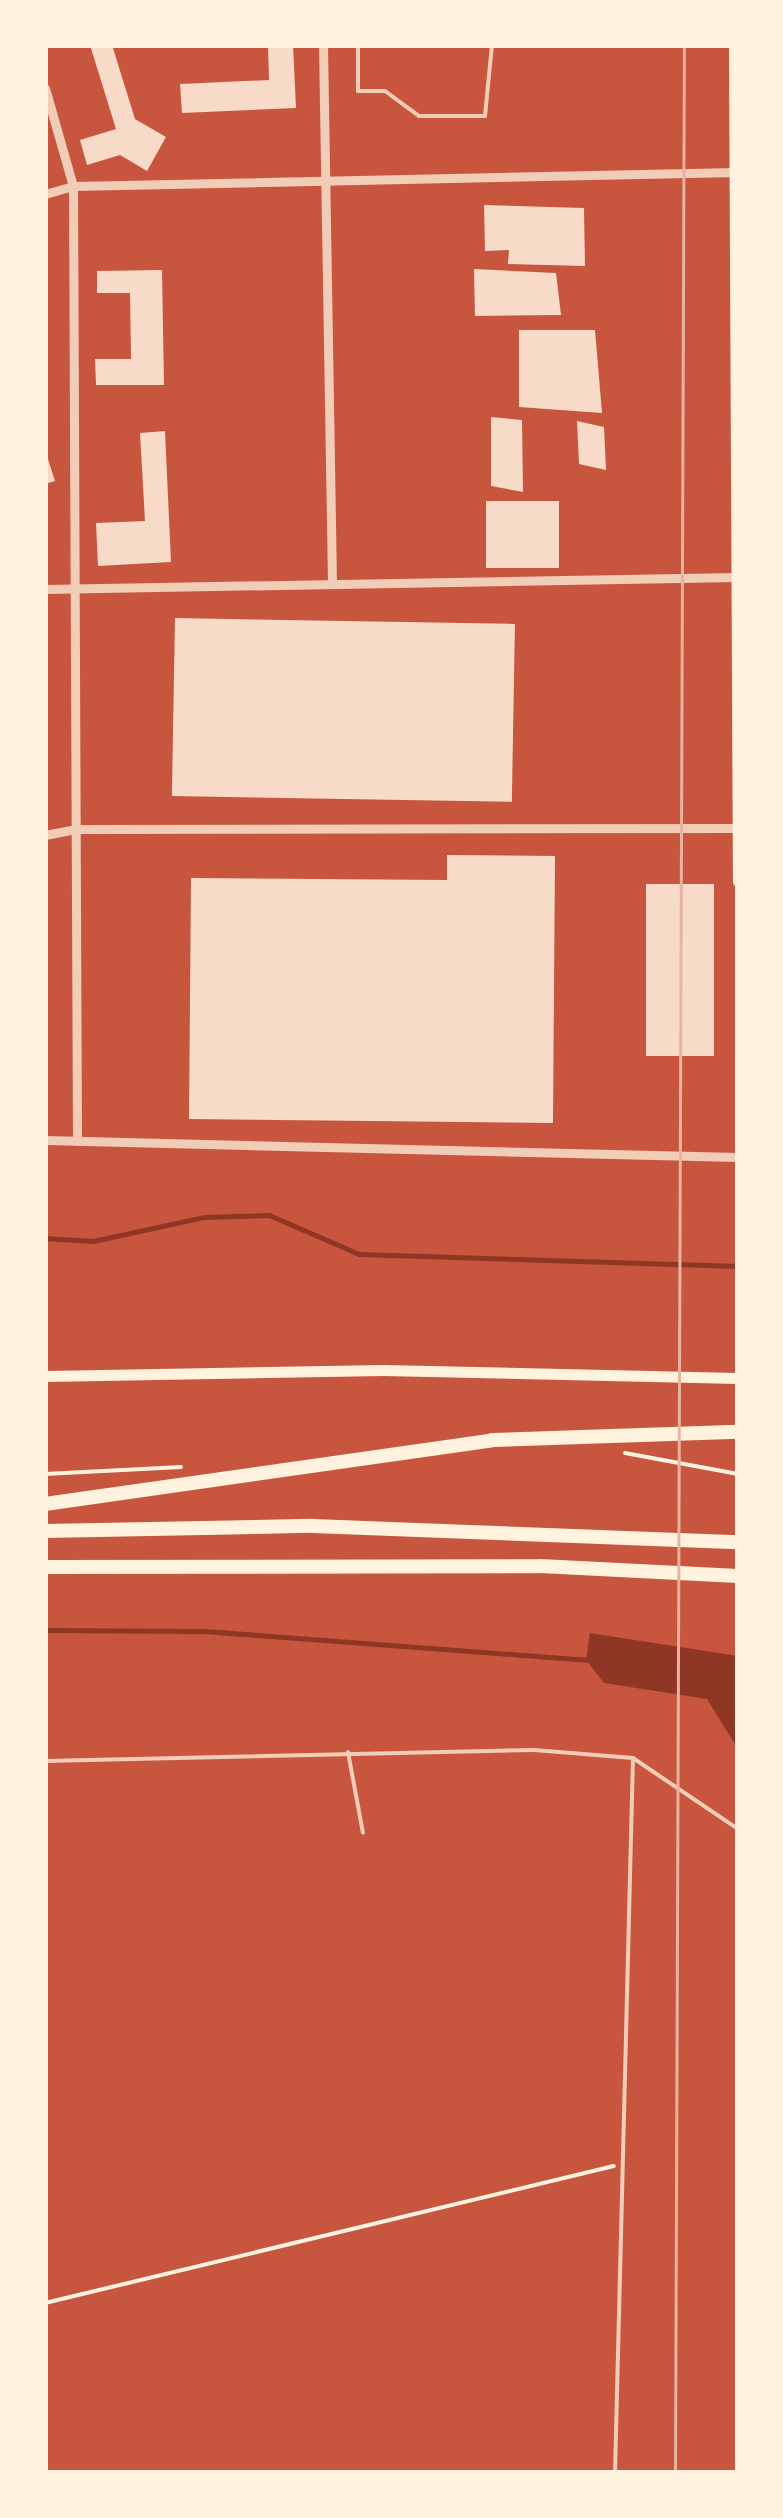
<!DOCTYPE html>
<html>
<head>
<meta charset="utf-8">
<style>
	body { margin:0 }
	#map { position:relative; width:783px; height:2518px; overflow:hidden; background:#c8553d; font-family:"Space Grotesk",sans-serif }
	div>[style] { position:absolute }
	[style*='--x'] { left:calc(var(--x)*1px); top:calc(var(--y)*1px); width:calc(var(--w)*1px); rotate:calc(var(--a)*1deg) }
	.water>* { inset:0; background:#8f3625 }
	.stream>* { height:5px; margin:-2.5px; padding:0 2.5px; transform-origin:2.5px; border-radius:2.5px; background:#8f3625 }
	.building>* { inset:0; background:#f7dbc8; transform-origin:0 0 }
	.path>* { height:4px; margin:-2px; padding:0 2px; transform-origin:2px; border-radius:2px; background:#fff3e0 }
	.service>* { height:4px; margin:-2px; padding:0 2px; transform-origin:2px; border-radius:2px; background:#f1ccb7 }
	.minor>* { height:9px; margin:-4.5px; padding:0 4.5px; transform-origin:4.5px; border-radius:4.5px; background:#f1ccb7 }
	.secondary>* { height:11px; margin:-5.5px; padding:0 5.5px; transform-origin:5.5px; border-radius:5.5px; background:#fff3e0 }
	.trunk>* { height:14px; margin:-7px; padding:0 7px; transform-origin:7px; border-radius:7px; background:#fff3e0 }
	.tram>* { height:2.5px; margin:-1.25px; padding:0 1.25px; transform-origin:1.25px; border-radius:1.25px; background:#e9b49f }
	span { translate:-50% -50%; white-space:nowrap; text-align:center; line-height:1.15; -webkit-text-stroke:8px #fff3e0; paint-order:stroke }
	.frame { position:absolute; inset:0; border:48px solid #fff3e0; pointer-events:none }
</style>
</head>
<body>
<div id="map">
	<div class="water">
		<i style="clip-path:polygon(590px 1633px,738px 1656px,738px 1749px,707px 1699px,604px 1683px,586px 1660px)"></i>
	</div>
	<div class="stream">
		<i style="--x:45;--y:1238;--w:48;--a:3.6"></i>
		<i style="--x:93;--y:1241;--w:114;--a:-12.2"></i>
		<i style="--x:204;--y:1217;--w:65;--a:-1.8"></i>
		<i style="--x:269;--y:1215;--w:98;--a:23.4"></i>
		<i style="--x:359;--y:1254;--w:379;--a:1.8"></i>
		<i style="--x:45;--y:1630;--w:159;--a:0.4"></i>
		<i style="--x:204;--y:1631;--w:383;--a:4.3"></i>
	</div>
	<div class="building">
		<i style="clip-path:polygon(90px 45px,112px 45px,135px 119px,166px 137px,147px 171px,120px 155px,87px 165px,80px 140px,116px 129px)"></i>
		<i style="clip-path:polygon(268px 45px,293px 45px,296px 108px,182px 113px,180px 84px,269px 80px)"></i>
		<i style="clip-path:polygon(484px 205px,584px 208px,585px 266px,508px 264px,509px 250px,485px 251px)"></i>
		<i style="clip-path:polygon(474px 269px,556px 273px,561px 315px,475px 316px)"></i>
		<i style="clip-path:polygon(162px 270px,164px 385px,96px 385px,95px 359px,131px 359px,130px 293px,97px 293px,97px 271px)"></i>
		<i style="clip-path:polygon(519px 330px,595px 330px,602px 413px,519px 407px)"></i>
		<i style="clip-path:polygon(491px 417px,522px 420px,523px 492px,491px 486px)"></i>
		<i style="clip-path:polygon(577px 421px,604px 427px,606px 470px,579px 464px)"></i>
		<i style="clip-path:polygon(165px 431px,171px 562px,98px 566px,96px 523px,145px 521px,140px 433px)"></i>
		<i style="clip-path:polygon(45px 450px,55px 481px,45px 484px)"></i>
		<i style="left:486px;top:501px;width:73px;height:67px"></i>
		<i style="left:175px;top:618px;width:340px;height:178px;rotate:1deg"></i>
		<i style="clip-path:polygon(447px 855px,555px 856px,553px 1123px,189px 1119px,191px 878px,447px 880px)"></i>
		<i style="left:646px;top:884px;width:68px;height:172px"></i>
	</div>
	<div class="path">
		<i style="--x:625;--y:1453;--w:115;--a:10.5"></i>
		<i style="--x:45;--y:1474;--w:136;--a:-2.9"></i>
		<i style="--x:45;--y:2303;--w:585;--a:-13.54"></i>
	</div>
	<div class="service">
		<i style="--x:358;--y:45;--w:46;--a:90"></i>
		<i style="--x:358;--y:91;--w:27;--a:0"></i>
		<i style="--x:385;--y:91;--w:42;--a:36.3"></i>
		<i style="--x:419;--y:116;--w:66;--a:0"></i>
		<i style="--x:485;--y:116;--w:71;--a:-84.4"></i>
		<i style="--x:348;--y:1752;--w:82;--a:79.5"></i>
		<i style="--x:45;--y:1761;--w:489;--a:-1.3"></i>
		<i style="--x:534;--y:1750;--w:99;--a:4.6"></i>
		<i style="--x:633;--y:1758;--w:127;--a:34.1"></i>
		<i style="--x:615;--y:2473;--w:715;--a:-88.56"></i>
	</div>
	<div class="minor">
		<i style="--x:323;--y:45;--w:536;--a:89.04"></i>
		<i style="--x:45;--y:88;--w:102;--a:74.1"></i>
		<i style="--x:73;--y:186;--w:955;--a:89.76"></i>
		<i style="--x:45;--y:194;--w:29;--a:-16"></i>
		<i style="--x:73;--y:186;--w:665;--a:-1.21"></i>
		<i style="--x:45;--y:589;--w:692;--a:-0.99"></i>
		<i style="--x:45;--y:835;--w:32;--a:-11"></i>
		<i style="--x:76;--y:829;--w:662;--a:-0.09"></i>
		<i style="--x:45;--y:1140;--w:693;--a:1.41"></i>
	</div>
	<div class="secondary">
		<i style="--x:734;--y:45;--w:836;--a:89.73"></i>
		<i style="--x:45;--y:1376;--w:338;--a:-1"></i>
		<i style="--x:383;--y:1370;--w:355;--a:1.3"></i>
	</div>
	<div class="trunk">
		<i style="--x:45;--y:1504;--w:452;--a:-8.1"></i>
		<i style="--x:492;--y:1440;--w:246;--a:-1.9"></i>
		<i style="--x:45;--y:1531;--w:268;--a:-1.1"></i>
		<i style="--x:313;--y:1526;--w:425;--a:2.2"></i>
		<i style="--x:45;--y:1567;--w:495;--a:-0.1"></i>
		<i style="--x:540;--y:1566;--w:198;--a:2.9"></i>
	</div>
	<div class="tram">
		<i style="--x:675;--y:2473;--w:2428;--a:-89.79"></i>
	</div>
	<div class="frame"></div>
</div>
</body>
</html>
